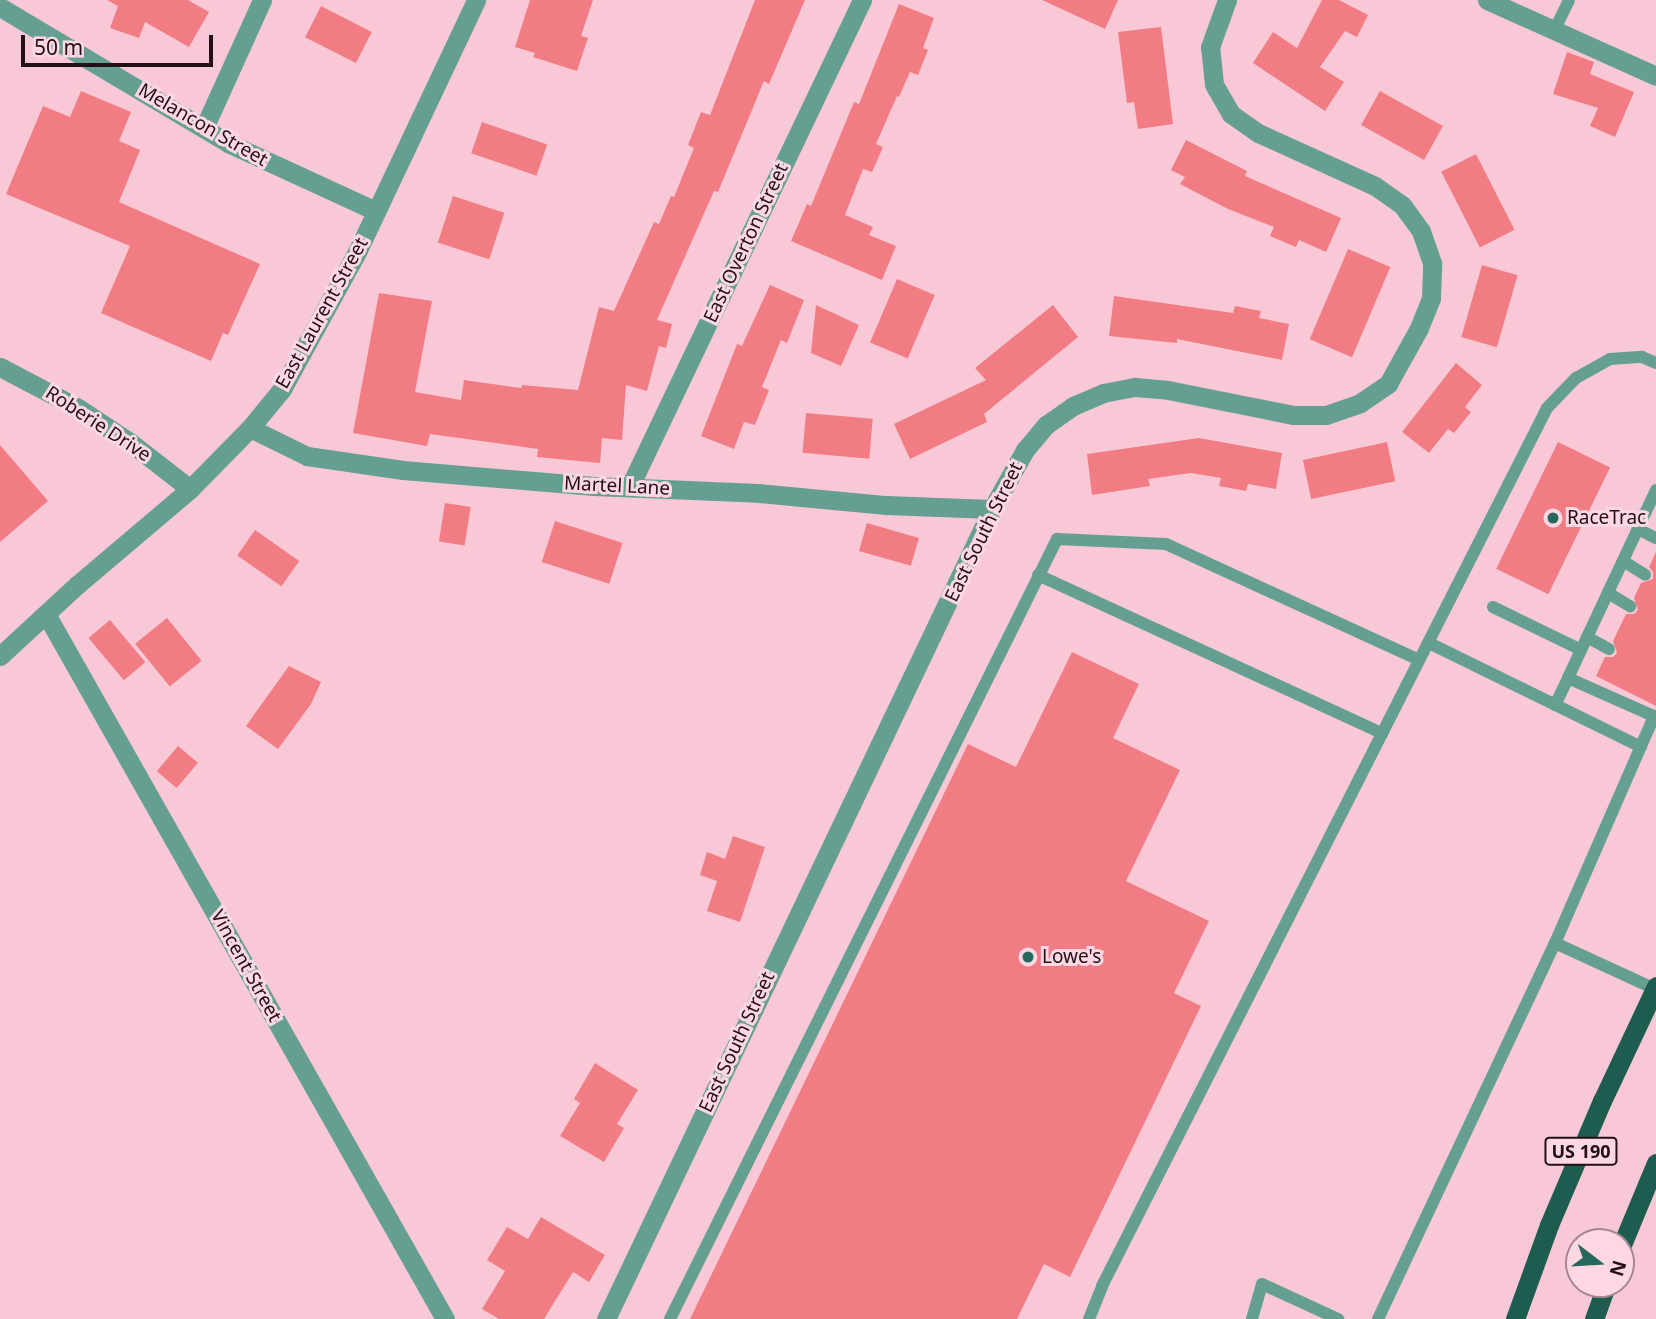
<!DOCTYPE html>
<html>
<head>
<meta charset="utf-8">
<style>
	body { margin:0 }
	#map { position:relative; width:1656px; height:1319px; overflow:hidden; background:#f8c8d7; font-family:"Noto Sans",sans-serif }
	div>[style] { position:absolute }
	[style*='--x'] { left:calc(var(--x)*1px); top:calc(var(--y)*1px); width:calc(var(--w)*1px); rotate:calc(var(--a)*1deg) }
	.building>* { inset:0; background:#f27c83; transform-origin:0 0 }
	.service>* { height:12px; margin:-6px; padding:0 6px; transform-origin:6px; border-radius:6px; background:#659f91 }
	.minor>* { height:19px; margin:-9.5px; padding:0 9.5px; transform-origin:9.5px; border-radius:9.5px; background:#659f91 }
	.tertiary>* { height:19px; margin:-9.5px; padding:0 9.5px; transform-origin:9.5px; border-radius:9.5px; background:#659f91 }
	.trunk>* { height:19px; margin:-9.5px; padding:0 9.5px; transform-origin:9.5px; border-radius:9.5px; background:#1e5c4f }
	.dots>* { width:19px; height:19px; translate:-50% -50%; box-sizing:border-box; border:4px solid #fdd8e4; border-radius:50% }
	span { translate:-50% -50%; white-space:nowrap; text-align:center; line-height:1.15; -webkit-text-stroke:6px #fdd8e4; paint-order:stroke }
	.shield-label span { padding:2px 5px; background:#fdd8e4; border:2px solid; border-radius:5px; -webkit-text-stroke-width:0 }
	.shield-label { font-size:18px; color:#230f16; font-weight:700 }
	.street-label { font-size:19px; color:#230f16 }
	.poi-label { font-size:19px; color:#230f16 }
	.left { translate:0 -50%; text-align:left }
	.north { position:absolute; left:1565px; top:1228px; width:70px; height:70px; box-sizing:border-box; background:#fdd8e4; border:2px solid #a68892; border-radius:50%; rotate:107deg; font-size:19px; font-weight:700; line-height:28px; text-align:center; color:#230f16 }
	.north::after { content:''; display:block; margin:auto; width:24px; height:32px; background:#25695c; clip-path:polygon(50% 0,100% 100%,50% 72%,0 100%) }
	.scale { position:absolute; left:21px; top:35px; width:192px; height:32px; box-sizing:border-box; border:4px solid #230f16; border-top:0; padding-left:9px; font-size:21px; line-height:24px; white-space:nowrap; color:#230f16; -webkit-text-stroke:5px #fdd8e4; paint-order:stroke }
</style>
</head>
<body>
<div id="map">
	<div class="building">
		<i style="clip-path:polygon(107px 0,188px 0,209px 12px,189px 47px,145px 22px,139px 38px,110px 28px,118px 6px)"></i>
		<i style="clip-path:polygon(530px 0,593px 0,581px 36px,588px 38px,577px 71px,533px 57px,535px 53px,515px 47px)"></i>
		<i style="clip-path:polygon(755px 0,805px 0,769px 84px,764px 81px,718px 192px,714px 191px,657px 320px,672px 324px,666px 348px,659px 346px,647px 391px,626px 385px,622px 440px,602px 438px,600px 463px,537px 457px,538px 449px,430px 434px,427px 446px,353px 433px,379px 293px,432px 301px,415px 392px,461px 400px,464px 380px,521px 388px,522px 385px,578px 390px,599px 307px,614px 311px,654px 222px,659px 224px,671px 196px,674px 197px,694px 148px,688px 145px,701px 112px,710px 115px)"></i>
		<i style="clip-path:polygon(1042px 0,1118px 0,1105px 29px)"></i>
		<i style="clip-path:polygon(1322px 0,1339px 0,1368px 15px,1357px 37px,1345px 31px,1320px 67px,1344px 82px,1325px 111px,1253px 63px,1273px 32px,1297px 48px)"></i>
		<i style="clip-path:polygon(899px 4px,934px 18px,923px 48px,928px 50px,918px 75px,910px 72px,899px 97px,897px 96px,876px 144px,883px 147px,872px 172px,863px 169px,845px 215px,873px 227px,869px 235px,896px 246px,882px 280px,791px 241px,807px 204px,811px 206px,854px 102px,859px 104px)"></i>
		<i style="left:321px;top:6px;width:57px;height:35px;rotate:27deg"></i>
		<i style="clip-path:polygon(1161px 27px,1173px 124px,1138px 129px,1134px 102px,1127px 103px,1118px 32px)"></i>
		<i style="clip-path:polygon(1567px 52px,1594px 62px,1590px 74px,1634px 92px,1615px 137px,1590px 126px,1598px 108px,1553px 94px)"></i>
		<i style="clip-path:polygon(81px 91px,131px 112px,119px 141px,140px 150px,119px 202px,260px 264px,228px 335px,223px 333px,211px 361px,101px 313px,130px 246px,6px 194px,43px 106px,70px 117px)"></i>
		<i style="left:1380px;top:91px;width:72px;height:39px;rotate:29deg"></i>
		<i style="left:482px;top:122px;width:69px;height:33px;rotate:19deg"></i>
		<i style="clip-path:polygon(1186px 140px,1247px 171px,1245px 176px,1341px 218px,1326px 252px,1299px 240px,1296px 247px,1270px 236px,1274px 227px,1228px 209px,1180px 184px,1185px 177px,1171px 170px)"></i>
		<i style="left:1476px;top:154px;width:85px;height:39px;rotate:63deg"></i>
		<i style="left:453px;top:196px;width:54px;height:49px;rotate:18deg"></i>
		<i style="left:1348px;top:249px;width:46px;height:98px;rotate:23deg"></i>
		<i style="left:1482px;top:265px;width:37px;height:75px;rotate:16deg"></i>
		<i style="left:897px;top:279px;width:41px;height:69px;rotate:23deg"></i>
		<i style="clip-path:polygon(770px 285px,804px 300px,787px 343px,781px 340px,762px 387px,769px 390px,755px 425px,744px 422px,734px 449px,701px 436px,737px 344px,742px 346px)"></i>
		<i style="clip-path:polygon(1114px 296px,1233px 313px,1235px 306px,1261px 311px,1259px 318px,1289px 324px,1282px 360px,1177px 339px,1177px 343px,1109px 336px)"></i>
		<i style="clip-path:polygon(816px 305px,859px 325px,841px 366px,811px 353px)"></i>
		<i style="clip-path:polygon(1053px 305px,1078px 337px,984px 414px,987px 422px,910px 459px,894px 424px,986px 380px,975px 368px)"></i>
		<i style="clip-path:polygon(1456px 363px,1482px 385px,1465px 407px,1471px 412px,1454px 433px,1448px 429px,1429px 453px,1402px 432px)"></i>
		<i style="left:806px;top:413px;width:67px;height:40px;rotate:5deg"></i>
		<i style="clip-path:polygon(1199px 438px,1282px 453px,1276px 489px,1248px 484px,1246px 491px,1219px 486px,1221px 478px,1191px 473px,1148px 479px,1150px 486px,1092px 495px,1087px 454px)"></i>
		<i style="left:1387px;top:442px;width:40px;height:86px;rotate:78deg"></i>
		<i style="left:1558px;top:442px;width:58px;height:141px;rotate:26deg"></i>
		<i style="clip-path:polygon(0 445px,48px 501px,0 542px)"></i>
		<i style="left:445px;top:503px;width:26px;height:39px;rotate:9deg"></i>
		<i style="left:555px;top:521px;width:71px;height:43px;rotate:18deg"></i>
		<i style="left:867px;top:523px;width:54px;height:29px;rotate:16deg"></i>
		<i style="left:255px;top:530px;width:54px;height:31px;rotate:35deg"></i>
		<i style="clip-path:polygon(1656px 552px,1656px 706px,1596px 676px,1605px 657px,1613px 657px,1617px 653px,1613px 641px,1626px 614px,1634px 614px,1638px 610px,1634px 598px,1641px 583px,1653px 579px,1653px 572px,1649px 567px)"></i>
		<i style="left:167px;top:618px;width:55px;height:41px;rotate:51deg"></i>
		<i style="left:110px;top:620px;width:55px;height:28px;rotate:50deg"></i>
		<i style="clip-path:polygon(1072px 652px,1139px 684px,1113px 738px,1180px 770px,1126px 881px,1209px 921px,1174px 993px,1201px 1006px,1070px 1277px,1044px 1264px,1017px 1319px,690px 1319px,968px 744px,1016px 767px)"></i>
		<i style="clip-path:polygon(289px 666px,321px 682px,311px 704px,278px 749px,246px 726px)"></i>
		<i style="left:178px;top:746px;width:26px;height:33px;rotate:40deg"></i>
		<i style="clip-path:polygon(733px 836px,765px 847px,740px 922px,707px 911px,717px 881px,700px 875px,707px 852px,725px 859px)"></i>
		<i style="clip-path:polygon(595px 1063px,638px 1090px,617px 1124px,624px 1128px,604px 1162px,560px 1136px,580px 1103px,574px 1099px)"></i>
		<i style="clip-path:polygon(541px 1217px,605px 1255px,589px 1282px,573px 1272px,544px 1319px,499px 1319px,482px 1309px,505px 1271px,487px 1260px,507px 1227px,528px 1239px)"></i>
	</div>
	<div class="service">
		<i style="--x:1554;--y:31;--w:34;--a:-64"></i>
		<i style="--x:1656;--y:490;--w:208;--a:115.1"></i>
		<i style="--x:1568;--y:678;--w:96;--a:23.9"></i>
		<i style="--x:1638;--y:529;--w:20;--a:27"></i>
		<i style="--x:1623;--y:561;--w:26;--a:32"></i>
		<i style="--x:1038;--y:575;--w:379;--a:24.7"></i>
		<i style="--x:1608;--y:593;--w:26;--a:31"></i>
		<i style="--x:1493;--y:607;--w:98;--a:26"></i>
		<i style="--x:1587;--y:637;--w:25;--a:29"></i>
		<i style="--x:1429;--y:643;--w:236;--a:26.1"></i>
		<i style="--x:1555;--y:705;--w:30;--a:-64"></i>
		<i style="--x:1555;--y:943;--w:110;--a:24.7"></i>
		<i style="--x:670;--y:1319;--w:871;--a:-63.61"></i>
		<i style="--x:1057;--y:539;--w:109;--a:2.6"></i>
		<i style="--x:1166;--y:544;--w:278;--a:24.6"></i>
		<i style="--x:1089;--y:1319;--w:35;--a:-68"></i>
		<i style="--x:1102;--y:1286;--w:984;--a:-63.12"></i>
		<i style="--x:1547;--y:408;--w:42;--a:-46"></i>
		<i style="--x:1576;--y:378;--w:39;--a:-29"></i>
		<i style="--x:1610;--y:359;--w:32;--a:-4"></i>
		<i style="--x:1642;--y:357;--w:15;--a:23"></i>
		<i style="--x:1252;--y:1319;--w:36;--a:-74"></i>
		<i style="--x:1262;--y:1284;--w:84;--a:24.7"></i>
		<i style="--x:1378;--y:1319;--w:416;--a:-64.8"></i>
		<i style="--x:1555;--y:943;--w:248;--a:-66.4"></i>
	</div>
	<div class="minor">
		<i style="--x:1487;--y:0;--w:185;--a:24.2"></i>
		<i style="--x:0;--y:7;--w:265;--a:30.8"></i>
		<i style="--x:228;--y:143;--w:163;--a:24.7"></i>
		<i style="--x:204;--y:128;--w:141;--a:-65.6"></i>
		<i style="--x:0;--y:367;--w:88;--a:27.7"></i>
		<i style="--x:78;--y:408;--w:64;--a:33.4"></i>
		<i style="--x:131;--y:443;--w:75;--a:37.9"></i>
		<i style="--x:250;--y:428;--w:64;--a:26.2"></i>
		<i style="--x:307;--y:456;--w:97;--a:8.3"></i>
		<i style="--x:403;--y:470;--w:192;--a:4.8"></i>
		<i style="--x:594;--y:486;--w:164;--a:2.4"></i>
		<i style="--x:758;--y:493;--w:129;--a:5.4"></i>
		<i style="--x:886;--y:505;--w:106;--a:2.2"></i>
		<i style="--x:630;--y:486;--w:539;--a:-64.48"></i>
		<i style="--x:46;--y:614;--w:810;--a:60.49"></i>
		<i style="--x:606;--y:1319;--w:897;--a:-64.52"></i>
		<i style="--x:992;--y:509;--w:68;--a:-60.8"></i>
		<i style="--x:1025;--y:450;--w:33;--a:-50"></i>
		<i style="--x:1046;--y:425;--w:33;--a:-35"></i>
		<i style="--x:1073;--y:406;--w:33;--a:-23"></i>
		<i style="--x:1103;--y:393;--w:33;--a:-11"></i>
		<i style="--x:1135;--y:387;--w:33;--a:5"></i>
		<i style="--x:1168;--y:390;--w:127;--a:11.3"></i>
		<i style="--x:1293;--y:415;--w:33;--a:0"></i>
		<i style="--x:1326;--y:415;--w:36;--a:-19"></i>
		<i style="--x:1360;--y:403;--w:34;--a:-34"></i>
		<i style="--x:1388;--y:384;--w:64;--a:-61"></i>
		<i style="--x:1419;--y:328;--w:32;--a:-68"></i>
		<i style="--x:1431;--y:298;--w:35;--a:-88"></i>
		<i style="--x:1432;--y:263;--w:34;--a:-109"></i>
		<i style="--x:1421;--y:231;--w:32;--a:-126"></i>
		<i style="--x:1402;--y:205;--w:33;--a:-145"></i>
		<i style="--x:1375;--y:186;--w:128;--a:-155.6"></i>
		<i style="--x:1258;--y:133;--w:33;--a:-145"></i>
		<i style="--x:1231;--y:114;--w:34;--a:-120"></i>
		<i style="--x:1214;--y:84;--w:37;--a:-96"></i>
		<i style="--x:1210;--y:47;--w:50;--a:-70.1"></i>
	</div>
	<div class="tertiary">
		<i style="--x:0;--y:656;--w:105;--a:-42.7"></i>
		<i style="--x:77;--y:585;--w:148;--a:-40.3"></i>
		<i style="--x:190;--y:489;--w:86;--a:-45.5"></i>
		<i style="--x:250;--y:428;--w:50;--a:-50.6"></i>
		<i style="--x:282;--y:389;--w:158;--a:-61.3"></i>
		<i style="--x:358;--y:250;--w:276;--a:-64.7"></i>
	</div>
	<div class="trunk">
		<i style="--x:1621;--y:1247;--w:91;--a:-67.4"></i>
		<i style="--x:1515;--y:1319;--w:100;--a:-70.1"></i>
		<i style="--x:1549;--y:1225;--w:135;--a:-66.9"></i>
		<i style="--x:1602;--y:1101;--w:127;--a:-64.8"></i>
		<i style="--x:1594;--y:1319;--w:37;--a:-70"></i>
	</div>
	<div class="dots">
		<i style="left:1553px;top:518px;background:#25695c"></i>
		<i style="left:1028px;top:957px;background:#25695c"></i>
	</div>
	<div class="shield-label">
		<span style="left:1581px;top:1151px">US 190</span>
	</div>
	<div class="street-label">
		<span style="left:203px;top:125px;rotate:30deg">Melancon Street</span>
		<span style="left:746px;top:243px;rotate:-65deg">East Overton Street</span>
		<span style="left:322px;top:313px;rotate:-61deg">East Laurent Street</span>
		<span style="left:98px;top:424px;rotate:33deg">Roberie Drive</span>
		<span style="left:617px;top:486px;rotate:3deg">Martel Lane</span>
		<span style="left:984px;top:532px;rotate:-64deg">East South Street</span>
		<span style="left:246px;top:966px;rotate:61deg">Vincent Street</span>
		<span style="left:737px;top:1042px;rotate:-65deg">East South Street</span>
	</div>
	<div class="poi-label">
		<span class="left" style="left:1567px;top:518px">RaceTrac</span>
		<span class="left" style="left:1042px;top:957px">Lowe's</span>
	</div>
	<div class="north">N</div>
	<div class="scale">50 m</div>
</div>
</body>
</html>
